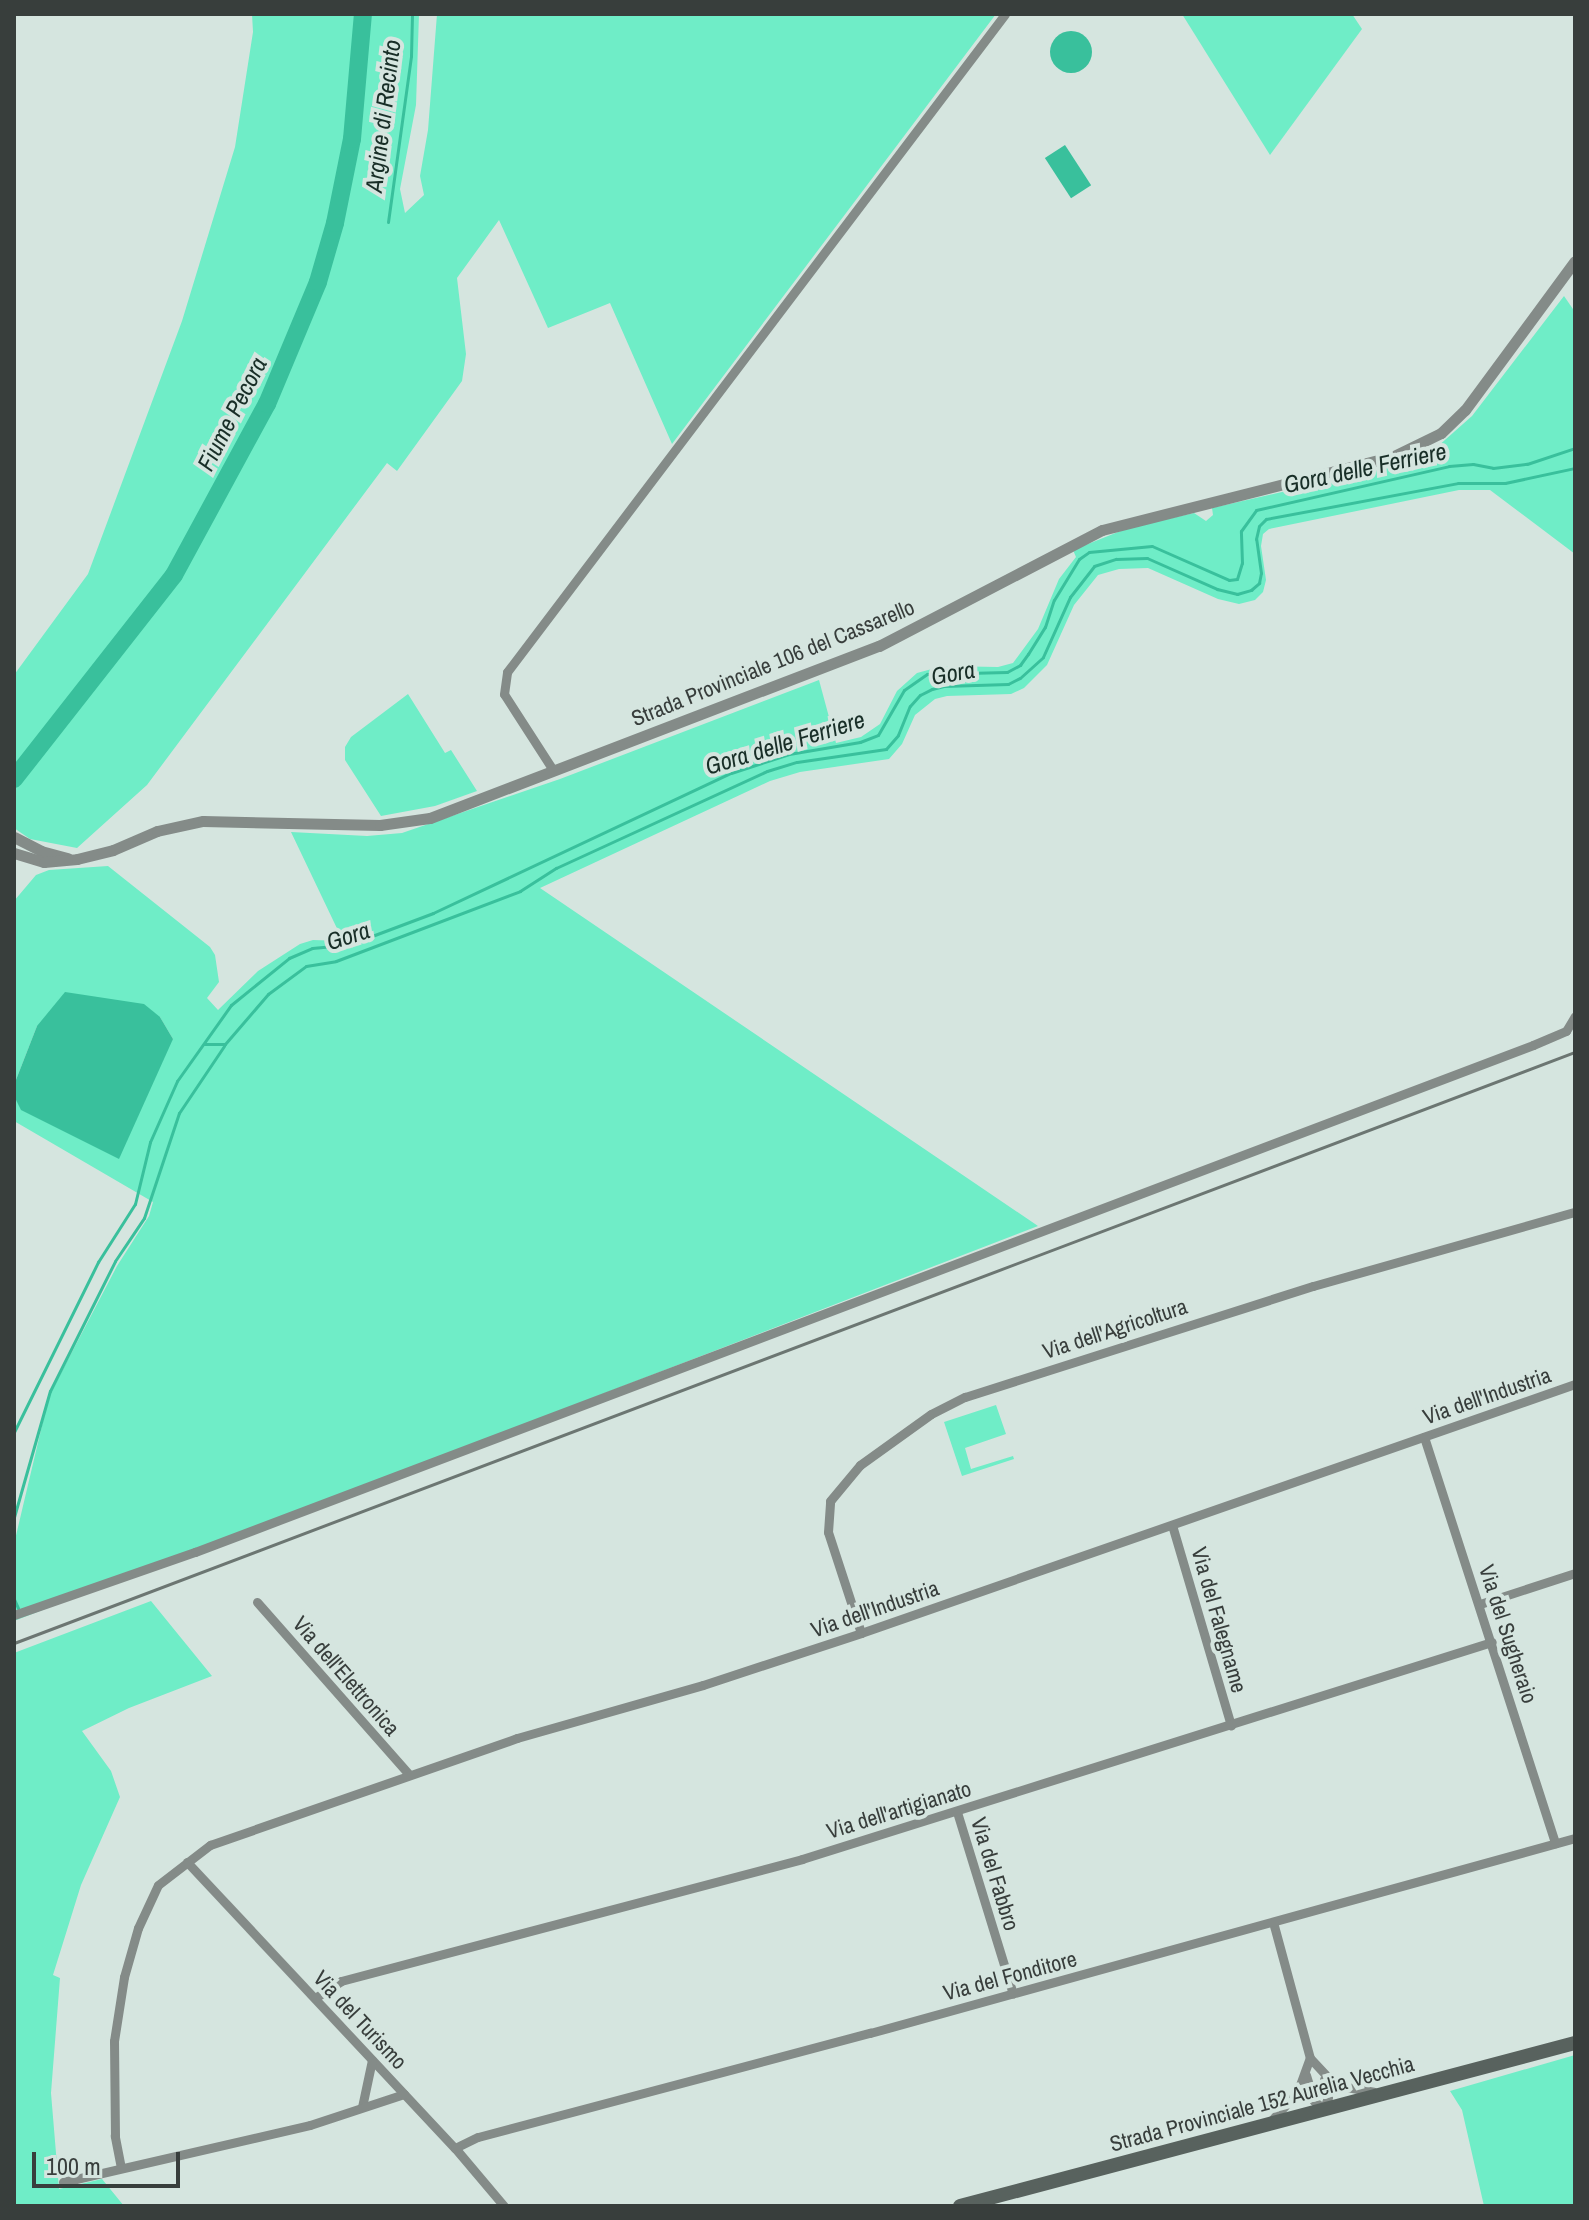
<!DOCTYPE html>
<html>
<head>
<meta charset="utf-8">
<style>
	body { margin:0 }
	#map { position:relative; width:1589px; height:2220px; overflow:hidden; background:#d5e5df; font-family:"Archivo Narrow",sans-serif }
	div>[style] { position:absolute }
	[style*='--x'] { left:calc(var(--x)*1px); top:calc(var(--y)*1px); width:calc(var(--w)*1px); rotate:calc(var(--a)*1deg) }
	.green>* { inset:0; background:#6fedc7 }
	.water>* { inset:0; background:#39c09c; transform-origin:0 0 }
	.round { border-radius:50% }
	.stream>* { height:3px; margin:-1.5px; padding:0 1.5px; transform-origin:1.5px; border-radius:1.5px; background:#39c09c }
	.river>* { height:18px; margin:-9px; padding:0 9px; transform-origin:9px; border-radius:9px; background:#39c09c }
	.minor>* { height:9px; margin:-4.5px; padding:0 4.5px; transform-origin:4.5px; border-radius:4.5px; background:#848b88 }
	.tertiary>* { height:11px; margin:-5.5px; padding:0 5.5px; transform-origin:5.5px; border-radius:5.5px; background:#848b88 }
	.secondary>* { height:14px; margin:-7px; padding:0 7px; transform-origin:7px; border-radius:7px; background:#58625e }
	.rail>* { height:3px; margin:-1.5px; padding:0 1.5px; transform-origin:1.5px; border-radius:1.5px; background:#6c7672 }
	span { translate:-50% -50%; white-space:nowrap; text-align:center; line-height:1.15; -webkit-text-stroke:8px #d5e5df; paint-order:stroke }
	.street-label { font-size:22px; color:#383e3c }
	.water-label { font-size:24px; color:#182e27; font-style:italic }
	.frame { position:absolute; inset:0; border:16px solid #383e3c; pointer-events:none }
	.scale { position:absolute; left:32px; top:2152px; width:148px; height:36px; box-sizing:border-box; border:4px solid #383e3c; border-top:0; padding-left:10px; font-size:24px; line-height:28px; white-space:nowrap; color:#383e3c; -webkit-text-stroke:6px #d5e5df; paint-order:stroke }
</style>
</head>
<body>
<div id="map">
	<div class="green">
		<i style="clip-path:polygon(252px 14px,419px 14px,416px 105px,400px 189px,405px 213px,424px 195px,420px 176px,428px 130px,437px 14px,996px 14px,672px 444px,610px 303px,548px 328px,499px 220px,457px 278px,466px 354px,462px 381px,397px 471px,387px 463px,147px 785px,77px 848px,30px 839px,14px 828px,14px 675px,88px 574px,182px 321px,235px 147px,253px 32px)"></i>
		<i style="clip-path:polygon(1182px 14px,1352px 14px,1362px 29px,1270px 155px)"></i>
		<i style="clip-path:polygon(1564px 296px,1575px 312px,1575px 554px,1490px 490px,1459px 490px,1269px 529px,1263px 534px,1261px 546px,1266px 580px,1263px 592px,1255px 600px,1239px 604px,1218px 599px,1148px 568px,1119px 569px,1098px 575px,1074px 605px,1047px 665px,1024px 688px,1011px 694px,947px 696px,935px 699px,915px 715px,902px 744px,889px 759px,800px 772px,770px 781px,540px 888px,1038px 1226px,14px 1621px,14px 1544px,49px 1396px,117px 1266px,149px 1216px,153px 1202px,14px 1121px,14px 1096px,22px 1110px,173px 1039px,160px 1017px,37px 1026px,14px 1085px,14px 901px,36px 875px,49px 870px,108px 866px,210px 947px,215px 955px,219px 982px,207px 998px,218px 1010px,258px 971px,300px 944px,313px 940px,343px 941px,291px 832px,367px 836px,402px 833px,560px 779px,819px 680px,836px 743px,861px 737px,880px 724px,897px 691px,917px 673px,943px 666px,998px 667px,1013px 663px,1038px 629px,1059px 579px,1076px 557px,1073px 550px,1128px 528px,1194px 513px,1206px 521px,1213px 515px,1212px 508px,1400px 465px,1428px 455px,1472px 416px)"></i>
		<i style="clip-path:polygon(408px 694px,445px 753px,451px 750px,477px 791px,435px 806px,381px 816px,345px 760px,345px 747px,351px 737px)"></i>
		<i style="clip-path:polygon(996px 1405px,1006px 1434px,965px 1448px,971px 1469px,1013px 1456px,1014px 1459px,962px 1476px,944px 1422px)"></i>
		<i style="clip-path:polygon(151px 1601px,212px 1676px,129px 1708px,82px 1731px,111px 1771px,120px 1797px,81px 1885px,53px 1975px,60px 1978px,51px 2093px,59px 2189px,102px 2179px,124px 2206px,14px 2206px,14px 1653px)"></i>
		<i style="clip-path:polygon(1575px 2055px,1575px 2206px,1484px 2206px,1462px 2110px,1450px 2091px)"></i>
	</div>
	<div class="water">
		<i class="round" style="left:1050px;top:31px;width:42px;height:42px"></i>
		<i style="left:1065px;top:145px;width:48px;height:24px;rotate:57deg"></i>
		<i style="clip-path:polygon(65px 992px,144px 1004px,160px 1017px,173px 1039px,119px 1159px,21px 1110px,14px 1096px,14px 1085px,37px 1026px)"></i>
	</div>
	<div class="stream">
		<i style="--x:388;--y:222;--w:168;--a:-82.1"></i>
		<i style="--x:411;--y:56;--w:42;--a:-88.6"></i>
		<i style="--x:204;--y:1044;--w:21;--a:0"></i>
		<i style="--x:225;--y:1044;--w:66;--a:-49.3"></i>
		<i style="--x:268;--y:994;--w:47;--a:-36.4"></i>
		<i style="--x:306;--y:966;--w:30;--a:-9"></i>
		<i style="--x:336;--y:961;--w:197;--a:-20.8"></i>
		<i style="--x:520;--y:891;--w:43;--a:-32.6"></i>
		<i style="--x:556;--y:868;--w:232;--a:-24.7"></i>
		<i style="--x:767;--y:771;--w:31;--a:-17"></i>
		<i style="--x:797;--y:762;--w:90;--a:-8.3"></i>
		<i style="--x:886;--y:749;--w:18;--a:-49"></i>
		<i style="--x:898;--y:735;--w:31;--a:-68"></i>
		<i style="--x:910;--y:706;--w:15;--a:-48"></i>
		<i style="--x:920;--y:695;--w:13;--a:-27"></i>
		<i style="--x:932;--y:689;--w:12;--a:-14"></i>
		<i style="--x:944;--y:686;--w:64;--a:-1.8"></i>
		<i style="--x:1008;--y:684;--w:13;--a:-27"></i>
		<i style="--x:1020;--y:678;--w:31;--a:-42"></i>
		<i style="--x:1043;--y:657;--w:66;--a:-65.8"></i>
		<i style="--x:1070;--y:597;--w:39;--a:-52"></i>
		<i style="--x:1094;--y:566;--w:23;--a:-18"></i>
		<i style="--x:1116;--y:559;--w:31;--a:-2"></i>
		<i style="--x:1147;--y:558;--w:77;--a:23.9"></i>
		<i style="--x:1217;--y:589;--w:21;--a:14"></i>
		<i style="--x:1237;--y:594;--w:15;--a:-16"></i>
		<i style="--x:1251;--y:590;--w:11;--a:-41"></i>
		<i style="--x:1259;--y:583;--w:10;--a:-79"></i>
		<i style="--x:1261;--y:573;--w:34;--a:-98"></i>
		<i style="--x:1256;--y:539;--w:13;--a:-77"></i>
		<i style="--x:1259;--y:526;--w:10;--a:-45"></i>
		<i style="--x:1266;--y:519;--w:195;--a:-10.6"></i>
		<i style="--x:1458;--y:483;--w:47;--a:0"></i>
		<i style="--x:1505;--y:483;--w:72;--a:-12.1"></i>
		<i style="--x:14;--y:1432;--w:190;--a:-63.7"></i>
		<i style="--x:98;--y:1262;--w:69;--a:-57.5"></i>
		<i style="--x:135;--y:1204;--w:64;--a:-76.4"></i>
		<i style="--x:150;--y:1142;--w:67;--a:-66.1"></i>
		<i style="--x:177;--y:1081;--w:93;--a:-54.6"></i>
		<i style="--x:231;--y:1005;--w:75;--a:-39"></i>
		<i style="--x:289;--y:958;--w:25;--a:-23"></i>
		<i style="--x:312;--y:948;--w:36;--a:-5"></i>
		<i style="--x:348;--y:945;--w:91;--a:-20.6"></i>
		<i style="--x:433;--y:913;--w:329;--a:-25.2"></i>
		<i style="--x:731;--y:773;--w:61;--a:-18.1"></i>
		<i style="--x:789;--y:754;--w:72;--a:-9.6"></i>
		<i style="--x:860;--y:742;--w:19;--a:-21"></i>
		<i style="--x:878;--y:735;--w:52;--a:-60"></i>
		<i style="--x:904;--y:690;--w:28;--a:-35"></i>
		<i style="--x:927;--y:674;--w:80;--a:-1.4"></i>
		<i style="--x:1007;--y:672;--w:15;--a:-28"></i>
		<i style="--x:1020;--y:665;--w:14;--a:-54"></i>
		<i style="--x:1028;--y:654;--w:32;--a:-58"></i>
		<i style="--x:1045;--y:627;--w:28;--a:-72"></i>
		<i style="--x:1054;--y:600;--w:48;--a:-58.6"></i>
		<i style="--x:1079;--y:559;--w:12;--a:-35"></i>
		<i style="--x:1089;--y:552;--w:63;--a:-5.4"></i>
		<i style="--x:1152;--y:546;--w:84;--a:23.8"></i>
		<i style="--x:1229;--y:580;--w:8;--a:-7"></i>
		<i style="--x:1237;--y:579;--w:17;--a:-73"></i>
		<i style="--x:1242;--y:563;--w:32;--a:-92"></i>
		<i style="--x:1241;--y:531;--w:26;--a:-54"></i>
		<i style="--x:1256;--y:510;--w:198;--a:-12.8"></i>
		<i style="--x:1449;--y:466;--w:24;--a:-5"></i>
		<i style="--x:1473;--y:464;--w:20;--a:11"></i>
		<i style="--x:1493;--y:468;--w:34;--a:-7"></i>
		<i style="--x:1527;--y:464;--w:51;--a:-18.4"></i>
		<i style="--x:14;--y:1517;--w:131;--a:-74.1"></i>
		<i style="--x:50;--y:1391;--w:145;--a:-63.4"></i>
		<i style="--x:115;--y:1261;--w:52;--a:-56"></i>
		<i style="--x:144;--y:1218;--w:111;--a:-71.6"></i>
		<i style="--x:179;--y:1113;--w:81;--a:-56.1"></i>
		<i style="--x:14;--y:1599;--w:10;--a:66"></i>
	</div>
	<div class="river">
		<i style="--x:14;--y:779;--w:259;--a:-51.9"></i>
		<i style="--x:174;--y:575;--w:195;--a:-61.5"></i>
		<i style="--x:267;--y:404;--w:132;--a:-67.3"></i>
		<i style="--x:318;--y:282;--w:61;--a:-73.9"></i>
		<i style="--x:335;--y:223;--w:86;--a:-78.6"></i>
		<i style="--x:352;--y:139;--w:125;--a:-85"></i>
	</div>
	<div class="minor">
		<i style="--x:553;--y:770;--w:90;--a:-122.8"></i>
		<i style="--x:504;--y:694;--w:22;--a:-82"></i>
		<i style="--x:507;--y:672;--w:825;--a:-52.88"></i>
		<i style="--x:1424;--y:1437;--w:427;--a:72.1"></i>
		<i style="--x:1172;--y:1525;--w:209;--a:73.6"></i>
		<i style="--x:257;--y:1602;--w:228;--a:48.6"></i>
		<i style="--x:1480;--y:1604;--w:100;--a:-18.1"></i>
		<i style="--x:14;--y:1615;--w:192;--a:-19.2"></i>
		<i style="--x:195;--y:1552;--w:1431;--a:-20.75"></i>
		<i style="--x:1533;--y:1045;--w:36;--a:-23"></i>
		<i style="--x:1566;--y:1031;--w:17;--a:-59"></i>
		<i style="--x:861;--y:1633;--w:106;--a:-108.1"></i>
		<i style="--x:828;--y:1532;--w:31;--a:-86"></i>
		<i style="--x:830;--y:1501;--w:47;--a:-50.2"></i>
		<i style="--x:860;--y:1465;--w:87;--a:-35.7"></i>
		<i style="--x:931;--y:1414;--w:38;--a:-27"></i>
		<i style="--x:965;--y:1397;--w:365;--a:-17.7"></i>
		<i style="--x:1313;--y:1286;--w:272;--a:-15.8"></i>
		<i style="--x:957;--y:1812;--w:190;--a:72.9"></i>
		<i style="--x:187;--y:1862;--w:392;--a:46.9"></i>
		<i style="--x:455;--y:2148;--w:76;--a:49.8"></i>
		<i style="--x:1273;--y:1922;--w:141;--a:74.8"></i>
		<i style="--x:1310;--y:2058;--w:37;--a:47"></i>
		<i style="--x:1335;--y:2085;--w:39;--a:10"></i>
		<i style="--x:315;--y:1998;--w:31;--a:-33"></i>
		<i style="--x:341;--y:1981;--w:477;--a:-14.8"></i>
		<i style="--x:802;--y:1859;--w:723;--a:-17.46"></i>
		<i style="--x:1306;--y:2075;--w:27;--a:73"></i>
		<i style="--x:1314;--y:2101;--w:13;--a:39"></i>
		<i style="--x:1324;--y:2109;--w:13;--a:-72"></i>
		<i style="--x:1328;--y:2097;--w:18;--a:-103"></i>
		<i style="--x:362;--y:2107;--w:48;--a:-78"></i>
		<i style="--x:1268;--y:2124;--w:42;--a:-46.9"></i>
		<i style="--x:1297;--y:2093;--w:37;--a:-70"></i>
		<i style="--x:455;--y:2148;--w:25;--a:-26"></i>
		<i style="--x:478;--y:2137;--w:406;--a:-14.9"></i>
		<i style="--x:870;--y:2033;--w:731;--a:-15.46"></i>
		<i style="--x:121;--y:2168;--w:33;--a:-101"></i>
		<i style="--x:115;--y:2136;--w:95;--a:-90.6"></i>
		<i style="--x:114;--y:2041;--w:65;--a:-81.1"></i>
		<i style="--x:124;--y:1977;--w:51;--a:-74.1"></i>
		<i style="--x:138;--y:1928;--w:47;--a:-65.1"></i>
		<i style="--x:158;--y:1885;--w:66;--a:-37.6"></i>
		<i style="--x:210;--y:1845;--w:325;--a:-19.2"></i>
		<i style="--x:517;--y:1738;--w:193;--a:-15.9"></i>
		<i style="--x:703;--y:1685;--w:166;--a:-18.2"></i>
		<i style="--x:861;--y:1633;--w:756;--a:-19.23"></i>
		<i style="--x:63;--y:2182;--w:253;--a:-13"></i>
		<i style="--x:310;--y:2125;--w:99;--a:-18.3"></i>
	</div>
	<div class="tertiary">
		<i style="--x:14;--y:837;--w:30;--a:27"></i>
		<i style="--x:41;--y:851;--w:28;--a:15"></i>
		<i style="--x:14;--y:853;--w:31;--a:17"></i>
		<i style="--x:44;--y:862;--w:33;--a:-5"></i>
		<i style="--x:77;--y:859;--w:37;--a:-14"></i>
		<i style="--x:113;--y:850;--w:48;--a:-23.4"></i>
		<i style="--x:157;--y:831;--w:47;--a:-12.3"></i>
		<i style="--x:203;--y:821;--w:177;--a:1.3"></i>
		<i style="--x:380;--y:825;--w:50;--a:-8"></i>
		<i style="--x:430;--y:818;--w:481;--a:-21"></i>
		<i style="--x:879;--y:646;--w:251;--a:-27.5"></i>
		<i style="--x:1102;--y:530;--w:301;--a:-14.2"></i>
		<i style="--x:1394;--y:456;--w:52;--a:-26.1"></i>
		<i style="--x:1441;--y:433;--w:33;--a:-44"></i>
		<i style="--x:1465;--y:410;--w:185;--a:-53.6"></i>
	</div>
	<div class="secondary">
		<i style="--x:960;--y:2206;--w:636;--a:-14.84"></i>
	</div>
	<div class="rail">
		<i style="--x:14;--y:1643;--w:1669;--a:-20.74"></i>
	</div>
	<div class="street-label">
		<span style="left:773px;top:663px;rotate:-22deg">Strada Provinciale 106 del Cassarello</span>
		<span style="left:1115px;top:1329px;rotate:-18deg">Via dell'Agricoltura</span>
		<span style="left:1487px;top:1396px;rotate:-19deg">Via dell'Industria</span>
		<span style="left:875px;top:1609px;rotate:-19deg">Via dell'Industria</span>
		<span style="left:1219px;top:1620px;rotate:74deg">Via del Falegname</span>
		<span style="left:1508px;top:1634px;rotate:72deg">Via del Sugheraio</span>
		<span style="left:346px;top:1676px;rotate:49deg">Via dell'Elettronica</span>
		<span style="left:899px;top:1810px;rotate:-17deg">Via dell'artigianato</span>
		<span style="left:995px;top:1874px;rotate:73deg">Via del Fabbro</span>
		<span style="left:1010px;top:1976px;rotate:-15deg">Via del Fonditore</span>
		<span style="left:360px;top:2020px;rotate:47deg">Via del Turismo</span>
		<span style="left:1262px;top:2104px;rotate:-15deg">Strada Provinciale 152 Aurelia Vecchia</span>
	</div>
	<div class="water-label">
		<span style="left:383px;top:116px;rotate:-83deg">Argine di Recinto</span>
		<span style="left:232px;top:414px;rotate:-63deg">Fiume Pecora</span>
		<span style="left:1365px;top:468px;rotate:-12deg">Gora delle Ferriere</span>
		<span style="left:953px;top:673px;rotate:-10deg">Gora</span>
		<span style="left:785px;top:743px;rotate:-17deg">Gora delle Ferriere</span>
		<span style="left:348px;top:936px;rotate:-18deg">Gora</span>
	</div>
	<div class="frame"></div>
	<div class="scale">100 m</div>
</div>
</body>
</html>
